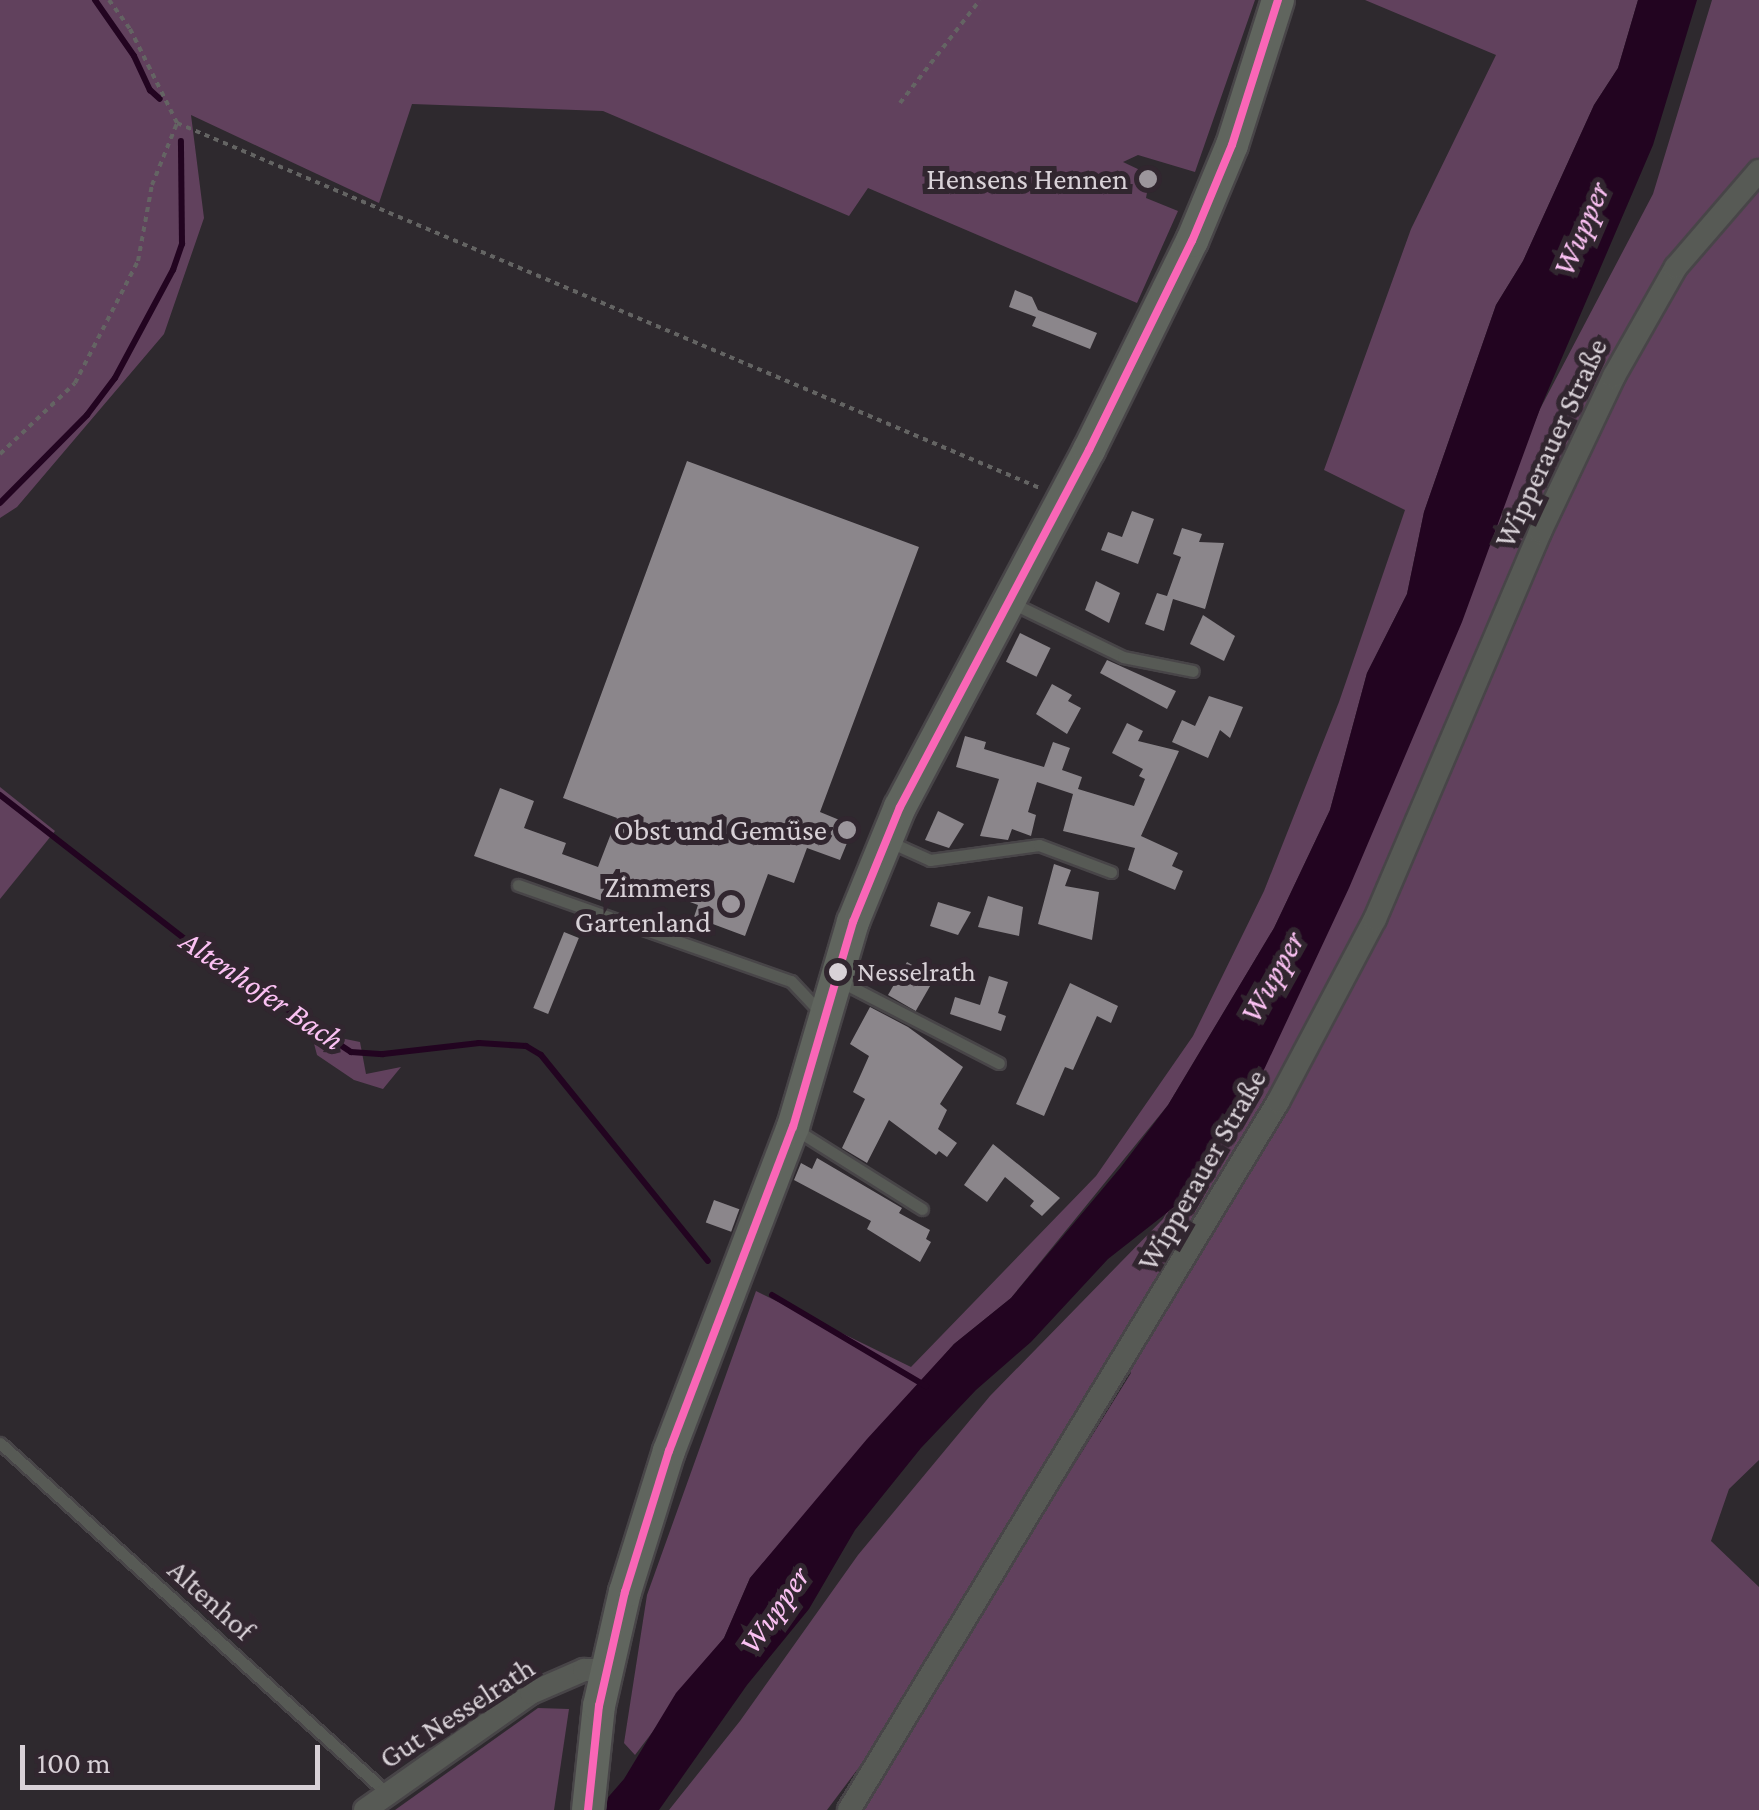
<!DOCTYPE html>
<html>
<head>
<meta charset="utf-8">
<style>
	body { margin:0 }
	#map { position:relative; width:1759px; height:1810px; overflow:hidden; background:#2e292e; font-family:"Crimson Pro",serif }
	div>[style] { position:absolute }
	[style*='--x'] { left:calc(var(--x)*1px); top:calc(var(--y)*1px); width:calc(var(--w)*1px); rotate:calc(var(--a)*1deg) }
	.green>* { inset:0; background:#61415d }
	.water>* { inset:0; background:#220420 }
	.stream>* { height:6px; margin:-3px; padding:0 3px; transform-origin:3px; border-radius:3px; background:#220420 }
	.building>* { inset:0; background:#8b868b; transform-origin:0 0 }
	.path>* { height:4px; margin-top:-2px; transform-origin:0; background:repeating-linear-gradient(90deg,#646463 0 5px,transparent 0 10px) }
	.roads { filter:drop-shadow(2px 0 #484548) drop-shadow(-2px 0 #484548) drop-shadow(0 2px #484548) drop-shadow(0 -2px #484548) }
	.service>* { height:11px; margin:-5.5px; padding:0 5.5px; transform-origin:5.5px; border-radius:5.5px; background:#575a55 }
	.minor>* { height:22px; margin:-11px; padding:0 11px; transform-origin:11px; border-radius:11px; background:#575a55 }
	.secondary>* { height:32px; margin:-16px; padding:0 16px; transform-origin:16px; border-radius:16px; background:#60655e }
	.bus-1>* { height:8px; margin:-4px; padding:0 4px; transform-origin:4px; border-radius:4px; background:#fa66b7 }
	.dots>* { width:28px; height:28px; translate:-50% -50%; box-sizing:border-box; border:5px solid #31262f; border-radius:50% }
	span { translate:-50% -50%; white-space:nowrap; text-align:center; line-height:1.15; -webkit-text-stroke:10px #31262f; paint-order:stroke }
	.bus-label { font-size:28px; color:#d8d1d7 }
	.left { translate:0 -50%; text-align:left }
	.poi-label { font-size:30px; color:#d8d1d7 }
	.right { translate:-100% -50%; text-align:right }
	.street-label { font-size:30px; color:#d8d1d7 }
	.water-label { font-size:32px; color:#fbc1f3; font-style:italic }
	.scale { position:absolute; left:20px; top:1745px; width:300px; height:45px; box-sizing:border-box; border:5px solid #d8d1d7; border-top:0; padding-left:12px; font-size:30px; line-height:35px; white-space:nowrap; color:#d8d1d7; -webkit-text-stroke:8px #31262f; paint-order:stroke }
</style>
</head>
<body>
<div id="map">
	<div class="green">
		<i style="clip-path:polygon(0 0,1255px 0,1195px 172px,1138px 155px,1123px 162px,1142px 171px,1138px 183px,1148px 187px,1146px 198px,1178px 211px,1137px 303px,868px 188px,849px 216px,603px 111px,412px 104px,379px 203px,191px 115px,204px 218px,164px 334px,17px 507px,0 518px)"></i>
		<i style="clip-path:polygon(1365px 0,1638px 0,1618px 68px,1594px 105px,1523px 261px,1496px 305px,1424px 512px,1407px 594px,1367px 673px,1330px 810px,1274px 928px,1168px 1105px,1011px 1298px,954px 1344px,750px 1578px,724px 1638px,635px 1755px,624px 1743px,647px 1595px,756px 1291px,911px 1367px,1096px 1176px,1193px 1036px,1264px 891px,1339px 702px,1405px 510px,1324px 470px,1411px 229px,1496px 55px)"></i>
		<i style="clip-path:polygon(1712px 0,1759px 0,1759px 1460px,1729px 1489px,1711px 1541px,1759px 1587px,1759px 1810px,860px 1810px,1131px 1373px,1114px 1355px,875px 1746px,827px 1810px,669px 1810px,740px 1721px,858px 1555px,990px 1396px,1163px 1219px,1313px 950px,1540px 409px,1653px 194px)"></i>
		<i style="clip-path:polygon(0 787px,55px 831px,0 899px)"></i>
		<i style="clip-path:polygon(311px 1032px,360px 1042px,366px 1074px,401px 1067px,383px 1089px,354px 1080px,317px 1055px)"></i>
		<i style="clip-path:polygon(538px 1708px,569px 1709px,554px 1810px,395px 1810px)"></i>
	</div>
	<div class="water">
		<i style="clip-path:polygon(1638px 0,1697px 0,1653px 145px,1540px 409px,1462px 622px,1349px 888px,1262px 1074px,1187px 1197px,1108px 1259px,1031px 1342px,976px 1390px,921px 1448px,855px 1530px,809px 1609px,747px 1685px,659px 1810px,597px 1810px,624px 1779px,676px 1693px,724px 1638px,750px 1578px,867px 1439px,954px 1344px,1011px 1298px,1121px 1167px,1168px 1105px,1274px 928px,1330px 810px,1367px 673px,1407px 594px,1424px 512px,1496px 305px,1523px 261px,1594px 105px,1618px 68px)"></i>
	</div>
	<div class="stream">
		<i style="--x:95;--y:0;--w:68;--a:55.1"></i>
		<i style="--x:134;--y:56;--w:38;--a:65"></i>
		<i style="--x:150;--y:90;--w:13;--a:42"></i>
		<i style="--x:0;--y:503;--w:124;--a:-45.3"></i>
		<i style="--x:87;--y:415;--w:46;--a:-52.9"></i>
		<i style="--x:115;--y:378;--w:123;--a:-61.8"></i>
		<i style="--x:173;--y:270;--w:28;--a:-71"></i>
		<i style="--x:182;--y:244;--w:103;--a:-90.6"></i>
		<i style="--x:0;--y:795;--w:267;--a:37.9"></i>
		<i style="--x:211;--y:959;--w:168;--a:33.6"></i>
		<i style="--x:351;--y:1052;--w:32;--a:4"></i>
		<i style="--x:383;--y:1054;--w:97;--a:-6.5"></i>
		<i style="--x:479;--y:1043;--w:47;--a:3.7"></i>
		<i style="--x:526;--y:1046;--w:17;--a:31"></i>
		<i style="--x:541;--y:1055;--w:265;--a:51"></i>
		<i style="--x:772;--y:1295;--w:179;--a:30.6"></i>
	</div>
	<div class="building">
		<i style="clip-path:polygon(1015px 290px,1032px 297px,1038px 310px,1097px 333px,1090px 349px,1032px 326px,1036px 317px,1009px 307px)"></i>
		<i style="clip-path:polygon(687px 461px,919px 547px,820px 812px,854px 826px,840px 860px,807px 848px,794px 883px,768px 874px,745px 936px,694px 917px,698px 905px,618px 875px,608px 903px,474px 856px,500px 788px,534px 801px,524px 828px,566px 843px,562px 854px,598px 867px,617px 818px,563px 798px)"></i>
		<i style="clip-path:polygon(1132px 511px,1154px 519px,1138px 564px,1101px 550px,1108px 532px,1122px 537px)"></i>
		<i style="clip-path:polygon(1182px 528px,1202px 534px,1199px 542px,1224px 543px,1205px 609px,1173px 599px,1164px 631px,1145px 624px,1157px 593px,1167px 596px,1181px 557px,1173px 554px)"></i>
		<i style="clip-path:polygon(1096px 581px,1120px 593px,1109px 623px,1085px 610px)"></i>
		<i style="clip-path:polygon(1203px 615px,1235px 636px,1224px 661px,1190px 644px)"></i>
		<i style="left:1020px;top:633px;width:34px;height:32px;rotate:26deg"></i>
		<i style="clip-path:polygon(1107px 660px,1176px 691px,1167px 709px,1100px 673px)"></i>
		<i style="clip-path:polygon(1052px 684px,1072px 695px,1068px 701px,1081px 708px,1067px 734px,1036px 714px)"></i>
		<i style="clip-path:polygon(1209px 696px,1243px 707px,1230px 738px,1220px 730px,1208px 758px,1172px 742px,1182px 720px,1195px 726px)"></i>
		<i style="clip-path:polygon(1127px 723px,1143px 731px,1138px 741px,1179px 751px,1141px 836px,1178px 853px,1172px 866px,1183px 871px,1175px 890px,1128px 870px,1135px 848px,1063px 831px,1073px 794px,1037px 782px,1028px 812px,1036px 815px,1031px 836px,1012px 829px,1008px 840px,980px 836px,999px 779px,956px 767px,965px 736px,986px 742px,984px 749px,1044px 767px,1053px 742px,1070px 748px,1062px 770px,1082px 777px,1078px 789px,1134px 806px,1145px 779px,1139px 776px,1143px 769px,1112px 753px)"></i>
		<i style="clip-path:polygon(938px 811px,964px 824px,949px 848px,925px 840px)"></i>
		<i style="clip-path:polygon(1054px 864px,1071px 870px,1065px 886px,1099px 892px,1092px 940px,1038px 924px)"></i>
		<i style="clip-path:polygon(988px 896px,1023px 907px,1019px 936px,978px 927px)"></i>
		<i style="clip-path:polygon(938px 902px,971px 912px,958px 935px,930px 926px)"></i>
		<i style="left:564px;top:932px;width:16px;height:82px;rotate:22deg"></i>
		<i style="left:907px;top:962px;width:32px;height:38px;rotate:30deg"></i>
		<i style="clip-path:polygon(989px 976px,1008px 982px,998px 1013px,1006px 1016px,1001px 1031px,950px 1014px,955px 997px,980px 1005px)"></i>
		<i style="clip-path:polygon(1070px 983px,1118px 1006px,1111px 1023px,1097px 1016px,1073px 1070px,1065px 1067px,1044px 1116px,1016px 1104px)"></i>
		<i style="clip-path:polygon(870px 1007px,908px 1027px,963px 1067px,940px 1104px,947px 1110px,938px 1129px,957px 1143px,947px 1157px,939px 1151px,936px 1155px,889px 1120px,867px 1163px,842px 1148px,865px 1099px,853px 1092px,869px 1056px,850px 1044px)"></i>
		<i style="clip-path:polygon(993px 1144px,1060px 1198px,1042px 1216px,1030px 1206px,1034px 1201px,1005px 1177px,987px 1202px,964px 1185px)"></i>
		<i style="clip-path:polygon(817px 1158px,902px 1208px,899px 1213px,930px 1230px,926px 1239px,931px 1242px,920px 1262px,867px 1229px,871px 1221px,794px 1180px,801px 1163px,812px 1169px)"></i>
		<i style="left:714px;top:1200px;width:27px;height:24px;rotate:20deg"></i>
	</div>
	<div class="path">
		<i style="--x:109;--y:0;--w:36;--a:54"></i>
		<i style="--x:130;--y:29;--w:105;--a:63.4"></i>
		<i style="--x:177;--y:123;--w:937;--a:22.93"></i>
		<i style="--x:900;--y:103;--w:130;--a:-52.2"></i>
		<i style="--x:0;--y:454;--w:103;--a:-43.4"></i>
		<i style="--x:75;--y:383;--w:137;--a:-62.7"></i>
		<i style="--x:138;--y:261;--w:77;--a:-79.6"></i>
		<i style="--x:152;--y:185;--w:67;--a:-68"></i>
	</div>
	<div class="roads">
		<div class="service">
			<i style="--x:1012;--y:603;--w:123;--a:25.9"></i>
			<i style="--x:1123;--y:657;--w:71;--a:11.3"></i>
			<i style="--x:890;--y:842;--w:44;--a:24.2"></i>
			<i style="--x:930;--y:860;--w:110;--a:-7.8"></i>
			<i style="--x:1039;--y:845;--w:77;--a:20.6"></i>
			<i style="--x:518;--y:885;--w:289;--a:19.4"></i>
			<i style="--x:791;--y:981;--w:44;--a:46.8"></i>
			<i style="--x:838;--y:980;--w:181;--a:27.3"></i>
			<i style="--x:795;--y:1129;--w:150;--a:32.2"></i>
			<i style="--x:0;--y:1443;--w:523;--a:42.13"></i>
		</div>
		<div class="minor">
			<i style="--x:365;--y:1810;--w:203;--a:-35.2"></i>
			<i style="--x:531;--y:1693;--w:58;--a:-23.5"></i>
			<i style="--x:584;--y:1670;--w:22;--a:0"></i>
			<i style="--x:849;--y:1810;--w:828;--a:-58.79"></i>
			<i style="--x:1278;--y:1102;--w:207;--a:-62.1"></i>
			<i style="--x:1375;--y:919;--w:421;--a:-66.9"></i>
			<i style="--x:1540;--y:532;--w:173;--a:-64.6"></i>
			<i style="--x:1614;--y:376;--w:125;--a:-60.4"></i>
			<i style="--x:1676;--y:267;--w:127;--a:-49.2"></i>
		</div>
		<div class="secondary">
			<i style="--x:588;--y:1810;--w:105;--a:-84"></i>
			<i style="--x:599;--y:1706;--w:117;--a:-77.2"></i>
			<i style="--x:625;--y:1592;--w:148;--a:-72.7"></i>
			<i style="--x:669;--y:1451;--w:347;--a:-69.1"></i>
			<i style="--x:793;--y:1127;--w:214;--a:-73.7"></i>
			<i style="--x:853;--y:922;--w:124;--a:-67.8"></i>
			<i style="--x:900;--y:807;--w:404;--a:-62.1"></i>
			<i style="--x:1089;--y:450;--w:233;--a:-63.8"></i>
			<i style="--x:1192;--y:241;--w:104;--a:-67.4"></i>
			<i style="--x:1232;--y:145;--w:152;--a:-72.4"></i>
		</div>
	</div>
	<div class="bus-1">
		<i style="--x:588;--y:1810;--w:105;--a:-84"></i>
		<i style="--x:599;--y:1706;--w:117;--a:-77.2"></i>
		<i style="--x:625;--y:1592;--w:148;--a:-72.7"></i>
		<i style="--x:669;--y:1451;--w:347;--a:-69.1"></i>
		<i style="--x:793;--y:1127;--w:214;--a:-73.7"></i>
		<i style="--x:853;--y:922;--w:124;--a:-67.8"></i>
		<i style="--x:900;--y:807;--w:404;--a:-62.1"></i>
		<i style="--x:1089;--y:450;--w:233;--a:-63.8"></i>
		<i style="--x:1192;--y:241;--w:104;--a:-67.4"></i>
		<i style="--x:1232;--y:145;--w:152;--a:-72.4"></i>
	</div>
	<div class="dots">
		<i style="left:1148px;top:179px;background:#9c969c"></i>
		<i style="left:847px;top:830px;background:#9c969c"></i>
		<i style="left:731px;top:904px;background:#9c969c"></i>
		<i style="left:838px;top:972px;background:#d8d1d7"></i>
	</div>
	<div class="bus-label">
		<span class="left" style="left:857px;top:972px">Nesselrath</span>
	</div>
	<div class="poi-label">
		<span class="right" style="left:1128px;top:179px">Hensens Hennen</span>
		<span class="right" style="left:827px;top:830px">Obst und Gemüse</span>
		<span class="right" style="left:711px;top:904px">Zimmers<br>Gartenland</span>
	</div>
	<div class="street-label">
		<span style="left:1551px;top:443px;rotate:-65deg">Wipperauer Straße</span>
		<span style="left:1202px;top:1170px;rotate:-60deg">Wipperauer Straße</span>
		<span style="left:211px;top:1600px;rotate:42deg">Altenhof</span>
		<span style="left:457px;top:1713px;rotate:-33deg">Gut Nesselrath</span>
	</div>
	<div class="water-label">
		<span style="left:1581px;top:229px;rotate:-67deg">Wupper</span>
		<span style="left:1272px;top:977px;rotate:-61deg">Wupper</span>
		<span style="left:262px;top:990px;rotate:34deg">Altenhofer Bach</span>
		<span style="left:774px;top:1610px;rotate:-55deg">Wupper</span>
	</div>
	<div class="scale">100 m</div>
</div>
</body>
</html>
